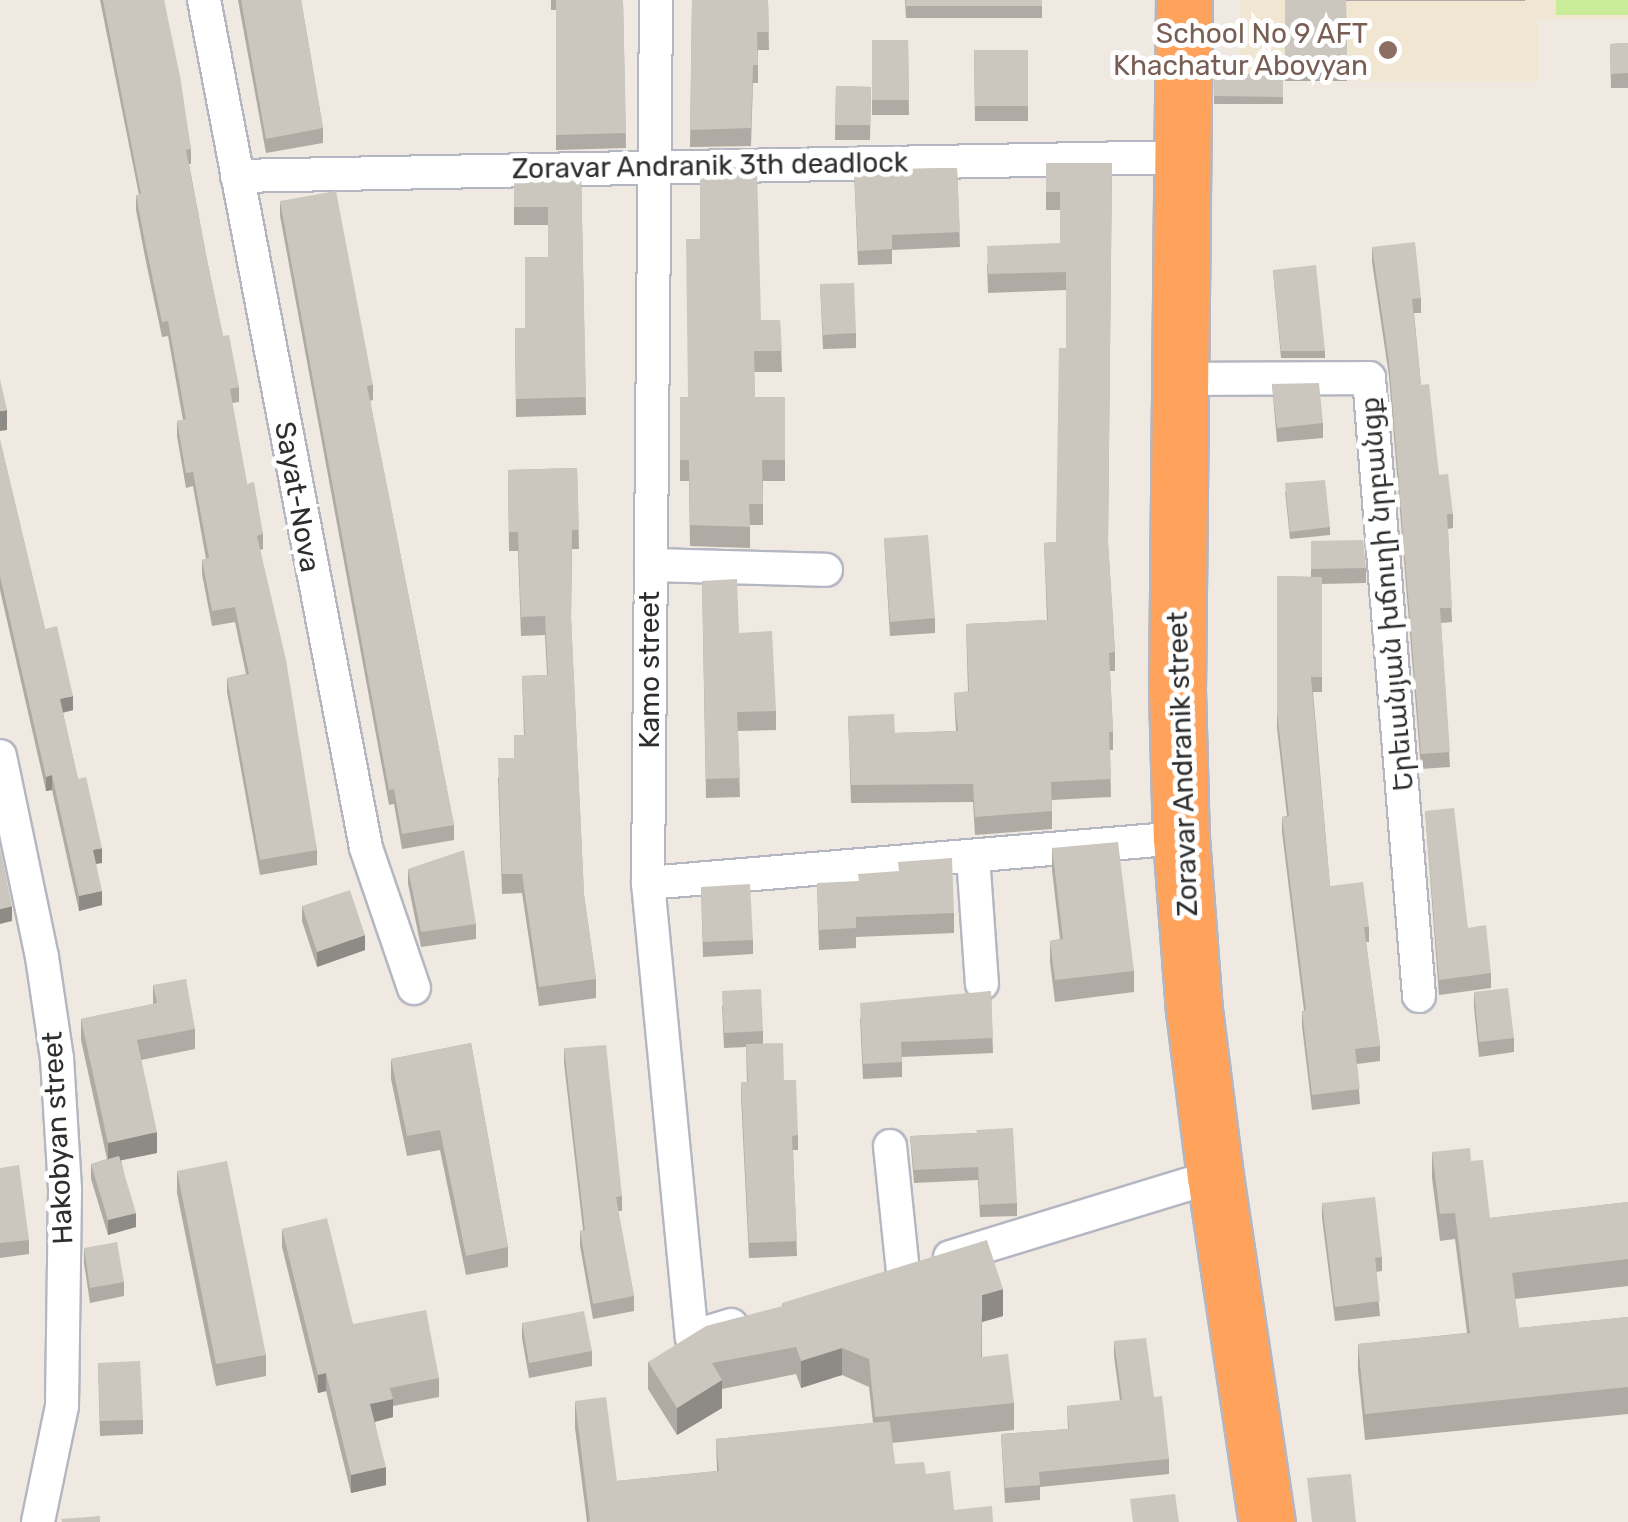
<!DOCTYPE html>
<meta charset="utf-8">
<style>
body{margin:0}
#map{position:relative;width:1628px;height:1522px;overflow:hidden;background:#efe9e1;font-family:Rubik,"Noto Sans Armenian",sans-serif}
div>[style]{position:absolute}
[style*='--x']{left:calc(var(--x)*1px);top:calc(var(--y)*1px);width:calc(var(--w)*1px);rotate:calc(var(--a)*1deg)}
.education>*{inset:0;background:#f0e6d1}
.pitch>*{inset:0;background:#c9ec9a}
.roads{filter:drop-shadow(2px 0 #b4b7c1) drop-shadow(-2px 0 #b4b7c1) drop-shadow(0 2px #b4b7c1) drop-shadow(0 -2px #b4b7c1)}
.street>*{height:32px;margin:-16px;padding:0 16px;transform-origin:16px;border-radius:16px;background:#fff}
.highway>*{height:55px;margin:-27.5px;padding:0 27.5px;transform-origin:27.5px;border-radius:27.5px;background:#ffa35c}
.wall>*{inset:0;background:#afaba4}
.shaded-wall>*{inset:0;background:#8e8b86}
.building>*{inset:0;background:#cbc7bf}
.dots>*{width:28px;height:28px;translate:-50% -50%;box-sizing:border-box;border:5px solid #fff;border-radius:50%}
span{translate:-50% -50%;white-space:nowrap;text-align:center;line-height:1.15;-webkit-text-stroke:10px #fff;paint-order:stroke}
.education-label{font-size:28px;color:#785e54}
.right{translate:-100% -50%;text-align:right}
.street-label{font-size:28px;color:#2e2e2e}
</style>
<div id="map">
<div class="education">
<i style="clip-path:polygon(1240px 0,1628px 0,1628px 19px,1537px 19px,1537px 81px,1240px 81px)"></i>
</div>
<div class="pitch">
<i style="clip-path:polygon(1556px 0,1628px 0,1628px 15px,1556px 15px)"></i>
</div>
<div class="roads">
<div class="street">
<i style="--x:204;--y:0;--w:863;--a:79.18"></i>
<i style="--x:366;--y:848;--w:148;--a:71.1"></i>
<i style="--x:656;--y:0;--w:883;--a:90.52"></i>
<i style="--x:648;--y:883;--w:456;--a:84.5"></i>
<i style="--x:692;--y:1337;--w:41;--a:-17.1"></i>
<i style="--x:237;--y:176;--w:946;--a:-1.15"></i>
<i style="--x:1182;--y:379;--w:187;--a:-0.3"></i>
<i style="--x:1369;--y:378;--w:620;--a:85.37"></i>
<i style="--x:651;--y:565;--w:175;--a:1.6"></i>
<i style="--x:0;--y:756;--w:205;--a:78.2"></i>
<i style="--x:42;--y:957;--w:102;--a:81.6"></i>
<i style="--x:57;--y:1058;--w:132;--a:86.5"></i>
<i style="--x:65;--y:1190;--w:216;--a:90.8"></i>
<i style="--x:62;--y:1406;--w:118;--a:101.7"></i>
<i style="--x:973;--y:856;--w:128;--a:86"></i>
<i style="--x:648;--y:883;--w:535;--a:-4.83"></i>
<i style="--x:890;--y:1146;--w:127;--a:84.1"></i>
<i style="--x:950;--y:1257;--w:277;--a:-17"></i>
</div>
<div class="highway">
<i style="--x:1184;--y:0;--w:690;--a:90.58"></i>
<i style="--x:1177;--y:690;--w:148;--a:88.5"></i>
<i style="--x:1181;--y:838;--w:172;--a:85.7"></i>
<i style="--x:1194;--y:1010;--w:167;--a:82.8"></i>
<i style="--x:1215;--y:1176;--w:350;--a:81.5"></i>
</div>
</div>
<div class="wall">
<i style="clip-path:polygon(100px 0,164px 0,191px 149px,191px 164px,189px 164px,207px 260px,223px 336px,239px 387px,239px 402px,232px 403px,247px 484px,263px 534px,263px 549px,260px 550px,317px 850px,317px 865px,260px 875px,227px 692px,227px 678px,246px 674px,235px 622px,212px 626px,202px 574px,202px 560px,206px 559px,193px 486px,186px 488px,177px 436px,177px 421px,183px 420px,168px 336px,162px 337px,146px 262px,136px 210px,136px 195px,139px 195px)"></i>
<i style="clip-path:polygon(238px 0,301px 0,323px 128px,323px 143px,266px 153px)"></i>
<i style="clip-path:polygon(551px 0,623px 0,626px 148px,556px 150px,556px 10px,551px 10px)"></i>
<i style="clip-path:polygon(692px 0,768px 0,769px 50px,758px 50px,758px 83px,753px 83px,751px 146px,690px 147px)"></i>
<i style="clip-path:polygon(905px 0,1042px 0,1042px 18px,906px 18px)"></i>
<i style="clip-path:polygon(1285px 0,1525px 0,1525px 1px,1346px 1px,1347px 81px,1285px 81px)"></i>
<i style="clip-path:polygon(872px 40px,908px 40px,909px 115px,872px 115px)"></i>
<i style="clip-path:polygon(1628px 43px,1628px 88px,1611px 88px,1610px 44px)"></i>
<i style="clip-path:polygon(974px 50px,1028px 50px,1028px 121px,975px 121px)"></i>
<i style="clip-path:polygon(1214px 74px,1283px 74px,1283px 104px,1214px 104px)"></i>
<i style="clip-path:polygon(836px 86px,871px 87px,870px 140px,835px 140px)"></i>
<i style="clip-path:polygon(1046px 163px,1112px 163px,1108px 543px,1115px 652px,1115px 671px,1110px 671px,1113px 732px,1113px 750px,1110px 750px,1111px 797px,1052px 800px,1052px 829px,975px 835px,973px 802px,851px 803px,848px 716px,895px 733px,956px 731px,954px 693px,968px 692px,966px 624px,1047px 620px,1044px 543px,1056px 542px,1066px 348px,1066px 290px,988px 293px,987px 264px,1060px 243px,1060px 210px,1046px 210px)"></i>
<i style="clip-path:polygon(957px 168px,960px 247px,892px 250px,892px 264px,858px 265px,854px 170px)"></i>
<i style="clip-path:polygon(581px 171px,586px 415px,516px 417px,515px 328px,525px 328px,548px 257px,548px 225px,514px 225px,514px 176px)"></i>
<i style="clip-path:polygon(280px 201px,373px 385px,373px 400px,370px 401px,454px 825px,454px 840px,402px 849px,394px 804px,389px 805px,280px 216px)"></i>
<i style="clip-path:polygon(1372px 247px,1421px 298px,1421px 313px,1414px 313px,1421px 385px,1439px 475px,1453px 514px,1453px 528px,1448px 529px,1452px 622px,1441px 623px,1450px 767px,1421px 769px,1389px 376px,1372px 262px)"></i>
<i style="clip-path:polygon(1273px 270px,1325px 351px,1325px 358px,1281px 358px)"></i>
<i style="clip-path:polygon(820px 284px,856px 333px,856px 348px,823px 349px)"></i>
<i style="clip-path:polygon(761px 320px,780px 320px,782px 372px,754px 372px,755px 397px,785px 397px,785px 481px,763px 481px,763px 525px,750px 525px,750px 548px,690px 546px,689px 481px,680px 481px,680px 397px,688px 397px)"></i>
<i style="clip-path:polygon(1272px 384px,1323px 423px,1323px 438px,1277px 442px)"></i>
<i style="clip-path:polygon(0 440px,45px 629px,73px 710px,63px 713px,78px 779px,102px 863px,96px 864px,102px 905px,79px 911px,52px 790px,46px 791px,0 590px)"></i>
<i style="clip-path:polygon(577px 468px,579px 549px,572px 549px,571px 620px,584px 895px,596px 979px,596px 998px,539px 1006px,522px 893px,502px 894px,498px 778px,514px 758px,524px 735px,522px 676px,547px 675px,545px 635px,521px 636px,518px 551px,509px 551px,508px 470px)"></i>
<i style="clip-path:polygon(1285px 491px,1330px 527px,1330px 535px,1290px 539px)"></i>
<i style="clip-path:polygon(884px 538px,935px 618px,935px 633px,890px 636px)"></i>
<i style="clip-path:polygon(1311px 541px,1366px 568px,1366px 583px,1322px 584px,1322px 692px,1313px 692px,1330px 886px,1369px 927px,1369px 942px,1366px 942px,1380px 1046px,1380px 1061px,1357px 1064px,1360px 1104px,1312px 1110px,1302px 1026px,1302px 1011px,1304px 1011px,1282px 832px,1282px 817px,1287px 816px,1277px 728px,1277px 576px,1311px 577px)"></i>
<i style="clip-path:polygon(702px 581px,739px 633px,776px 711px,776px 730px,738px 731px,740px 797px,706px 798px)"></i>
<i style="clip-path:polygon(1425px 811px,1468px 928px,1491px 973px,1491px 988px,1439px 995px)"></i>
<i style="clip-path:polygon(1052px 848px,1134px 971px,1134px 992px,1055px 1002px,1050px 962px,1050px 941px,1060px 939px,1052px 870px)"></i>
<i style="clip-path:polygon(408px 869px,476px 924px,476px 939px,421px 947px,408px 884px)"></i>
<i style="clip-path:polygon(817px 883px,954px 913px,954px 933px,856px 937px,856px 948px,819px 950px)"></i>
<i style="clip-path:polygon(701px 887px,753px 940px,753px 954px,703px 957px)"></i>
<i style="clip-path:polygon(302px 906px,365px 950px,317px 967px,302px 921px)"></i>
<i style="clip-path:polygon(153px 985px,195px 1029px,195px 1049px,141px 1060px,157px 1153px,121px 1160px,136px 1227px,108px 1235px,91px 1179px,91px 1164px,107px 1159px,81px 1040px,81px 1019px,153px 1004px)"></i>
<i style="clip-path:polygon(991px 991px,993px 1053px,902px 1057px,902px 1077px,863px 1079px,860px 1018px)"></i>
<i style="clip-path:polygon(1474px 992px,1514px 1038px,1514px 1052px,1479px 1057px,1474px 1007px)"></i>
<i style="clip-path:polygon(722px 1005px,763px 1031px,763px 1044px,784px 1080px,798px 1135px,798px 1150px,793px 1150px,797px 1256px,749px 1258px,741px 1097px,741px 1082px,747px 1082px,746px 1047px,724px 1048px)"></i>
<i style="clip-path:polygon(471px 1043px,508px 1247px,508px 1267px,466px 1275px,440px 1150px,407px 1156px,391px 1079px,391px 1059px)"></i>
<i style="clip-path:polygon(564px 1048px,622px 1196px,622px 1211px,618px 1211px,634px 1296px,634px 1311px,593px 1319px,580px 1246px,580px 1231px,583px 1230px,564px 1063px)"></i>
<i style="clip-path:polygon(977px 1133px,1017px 1203px,1017px 1216px,980px 1217px,978px 1180px,914px 1183px,910px 1136px)"></i>
<i style="clip-path:polygon(1432px 1152px,1471px 1161px,1490px 1218px,1628px 1202px,1628px 1286px,1515px 1299px,1519px 1328px,1628px 1317px,1628px 1414px,1365px 1440px,1358px 1370px,1358px 1344px,1467px 1333px,1455px 1239px,1440px 1241px,1432px 1178px)"></i>
<i style="clip-path:polygon(0 1168px,29px 1240px,29px 1254px,0 1258px)"></i>
<i style="clip-path:polygon(177px 1171px,266px 1355px,266px 1376px,216px 1386px,177px 1193px)"></i>
<i style="clip-path:polygon(1322px 1203px,1382px 1257px,1382px 1271px,1376px 1272px,1380px 1316px,1335px 1321px,1322px 1218px)"></i>
<i style="clip-path:polygon(282px 1229px,353px 1324px,439px 1378px,439px 1397px,393px 1406px,393px 1417px,375px 1422px,386px 1485px,351px 1493px,326px 1391px,318px 1393px,282px 1247px)"></i>
<i style="clip-path:polygon(84px 1248px,124px 1282px,124px 1296px,90px 1303px,84px 1263px)"></i>
<i style="clip-path:polygon(782px 1303px,1003px 1316px,982px 1322px,982px 1357px,1014px 1403px,1014px 1430px,892px 1443px,895px 1464px,926px 1474px,954px 1510px,587px 1522px,575px 1428px,575px 1401px,617px 1481px,717px 1471px,716px 1439px,873px 1423px,869px 1387px,842px 1375px,801px 1388px,796px 1374px,722px 1389px,722px 1408px,677px 1435px,648px 1389px,648px 1362px,782px 1307px)"></i>
<i style="clip-path:polygon(522px 1323px,592px 1351px,592px 1366px,529px 1378px,522px 1338px)"></i>
<i style="clip-path:polygon(1114px 1341px,1154px 1397px,1169px 1459px,1169px 1474px,1040px 1487px,1040px 1500px,1005px 1503px,1001px 1434px,1068px 1429px,1067px 1406px,1120px 1401px,1114px 1356px)"></i>
<i style="clip-path:polygon(98px 1363px,143px 1420px,143px 1434px,100px 1436px)"></i>
</div>
<div class="shaded-wall">
<i style="clip-path:polygon(7px 410px,7px 430px,0 431px,0 411px)"></i>
<i style="clip-path:polygon(73px 696px,73px 710px,60px 713px,60px 699px)"></i>
<i style="clip-path:polygon(52px 775px,52px 790px,46px 791px,46px 777px)"></i>
<i style="clip-path:polygon(102px 848px,102px 863px,93px 864px,93px 850px)"></i>
<i style="clip-path:polygon(102px 891px,102px 905px,79px 911px,79px 896px)"></i>
<i style="clip-path:polygon(12px 906px,12px 921px,0 924px,0 909px)"></i>
<i style="clip-path:polygon(365px 935px,365px 950px,317px 967px,317px 952px)"></i>
<i style="clip-path:polygon(157px 1132px,157px 1153px,108px 1163px,108px 1143px)"></i>
<i style="clip-path:polygon(136px 1213px,136px 1227px,108px 1235px,108px 1220px)"></i>
<i style="clip-path:polygon(1003px 1289px,1003px 1316px,982px 1322px,982px 1295px)"></i>
<i style="clip-path:polygon(842px 1348px,842px 1375px,801px 1388px,801px 1361px)"></i>
<i style="clip-path:polygon(326px 1373px,326px 1391px,318px 1393px,318px 1375px)"></i>
<i style="clip-path:polygon(722px 1380px,722px 1408px,677px 1435px,677px 1408px)"></i>
<i style="clip-path:polygon(393px 1399px,393px 1417px,370px 1423px,370px 1404px)"></i>
<i style="clip-path:polygon(386px 1467px,386px 1485px,351px 1493px,351px 1475px)"></i>
</div>
<div class="building">
<i style="clip-path:polygon(103px 0,164px 0,180px 76px,191px 149px,186px 150px,207px 260px,223px 336px,229px 335px,239px 387px,230px 389px,247px 484px,254px 482px,263px 534px,257px 536px,286px 660px,317px 850px,260px 860px,227px 678px,249px 674px,235px 607px,212px 611px,202px 560px,209px 558px,193px 472px,186px 473px,177px 421px,186px 419px,168px 321px,162px 322px,146px 247px,136px 195px,141px 194px)"></i>
<i style="clip-path:polygon(241px 0,301px 0,323px 128px,266px 139px)"></i>
<i style="clip-path:polygon(556px 0,623px 0,626px 133px,556px 135px)"></i>
<i style="clip-path:polygon(692px 0,768px 0,769px 32px,757px 32px,758px 65px,753px 65px,751px 128px,690px 130px)"></i>
<i style="clip-path:polygon(906px 0,1042px 0,1042px 6px,906px 6px)"></i>
<i style="clip-path:polygon(1285px 0,1346px 0,1347px 69px,1285px 70px)"></i>
<i style="clip-path:polygon(872px 40px,908px 40px,909px 100px,872px 100px)"></i>
<i style="clip-path:polygon(1628px 43px,1628px 73px,1611px 74px,1610px 44px)"></i>
<i style="clip-path:polygon(974px 50px,1028px 50px,1028px 106px,975px 106px)"></i>
<i style="clip-path:polygon(1214px 74px,1283px 74px,1283px 97px,1214px 96px)"></i>
<i style="clip-path:polygon(836px 86px,871px 87px,870px 125px,835px 125px)"></i>
<i style="clip-path:polygon(1046px 163px,1112px 163px,1108px 540px,1115px 652px,1109px 653px,1113px 732px,1109px 732px,1111px 779px,1051px 782px,1052px 811px,975px 817px,973px 784px,851px 785px,848px 716px,894px 714px,895px 733px,958px 731px,954px 693px,969px 691px,966px 624px,1048px 620px,1044px 543px,1056px 542px,1059px 348px,1066px 348px,1066px 272px,988px 274px,987px 246px,1060px 243px,1060px 192px,1046px 192px)"></i>
<i style="clip-path:polygon(700px 166px,757px 168px,761px 320px,780px 320px,782px 351px,754px 351px,755px 397px,785px 397px,785px 460px,762px 460px,763px 504px,749px 504px,750px 527px,690px 525px,689px 460px,680px 460px,680px 397px,688px 397px,686px 239px,700px 239px)"></i>
<i style="clip-path:polygon(957px 168px,960px 232px,892px 235px,892px 249px,858px 251px,854px 170px)"></i>
<i style="clip-path:polygon(581px 171px,586px 397px,516px 399px,515px 328px,525px 328px,525px 257px,548px 257px,548px 207px,514px 207px,514px 176px)"></i>
<i style="clip-path:polygon(336px 191px,373px 385px,367px 386px,454px 825px,402px 834px,394px 789px,389px 790px,280px 201px)"></i>
<i style="clip-path:polygon(1415px 242px,1421px 298px,1412px 299px,1421px 385px,1429px 384px,1439px 475px,1448px 474px,1453px 514px,1447px 514px,1452px 608px,1440px 608px,1450px 752px,1421px 754px,1389px 362px,1372px 247px)"></i>
<i style="clip-path:polygon(1316px 265px,1325px 351px,1281px 351px,1273px 270px)"></i>
<i style="clip-path:polygon(854px 283px,856px 333px,823px 335px,820px 284px)"></i>
<i style="clip-path:polygon(0 379px,7px 410px,0 411px)"></i>
<i style="clip-path:polygon(1319px 383px,1323px 423px,1277px 428px,1272px 384px)"></i>
<i style="clip-path:polygon(0 440px,45px 629px,57px 626px,73px 696px,60px 699px,78px 779px,86px 777px,102px 848px,93px 850px,102px 891px,79px 896px,52px 775px,46px 777px,0 576px)"></i>
<i style="clip-path:polygon(577px 468px,579px 530px,572px 530px,571px 615px,584px 895px,596px 979px,539px 987px,522px 874px,502px 874px,498px 758px,514px 758px,514px 735px,525px 735px,522px 676px,548px 675px,545px 616px,521px 617px,518px 532px,509px 532px,508px 470px)"></i>
<i style="clip-path:polygon(1325px 480px,1330px 527px,1290px 532px,1285px 483px)"></i>
<i style="clip-path:polygon(928px 535px,935px 618px,890px 622px,884px 538px)"></i>
<i style="clip-path:polygon(1363px 540px,1366px 568px,1311px 569px,1311px 541px)"></i>
<i style="clip-path:polygon(1277px 576px,1322px 577px,1322px 677px,1311px 677px,1330px 886px,1363px 882px,1369px 927px,1364px 927px,1380px 1046px,1355px 1049px,1360px 1089px,1312px 1095px,1302px 1011px,1306px 1010px,1282px 817px,1289px 816px,1277px 713px)"></i>
<i style="clip-path:polygon(737px 579px,739px 633px,772px 631px,776px 711px,737px 712px,740px 778px,706px 779px,702px 581px)"></i>
<i style="clip-path:polygon(1454px 808px,1468px 928px,1486px 925px,1491px 973px,1439px 980px,1425px 811px)"></i>
<i style="clip-path:polygon(1118px 842px,1134px 971px,1055px 980px,1050px 941px,1063px 939px,1052px 848px)"></i>
<i style="clip-path:polygon(0 847px,12px 906px,0 909px)"></i>
<i style="clip-path:polygon(464px 850px,476px 924px,421px 932px,408px 869px)"></i>
<i style="clip-path:polygon(952px 858px,954px 913px,856px 917px,856px 928px,819px 930px,817px 883px,859px 881px,858px 874px,899px 871px,898px 862px)"></i>
<i style="clip-path:polygon(750px 884px,753px 940px,703px 942px,701px 887px)"></i>
<i style="clip-path:polygon(350px 890px,365px 935px,317px 952px,302px 906px)"></i>
<i style="clip-path:polygon(186px 979px,195px 1029px,137px 1040px,157px 1132px,108px 1143px,81px 1019px,157px 1003px,153px 985px)"></i>
<i style="clip-path:polygon(1508px 988px,1514px 1038px,1479px 1042px,1474px 992px)"></i>
<i style="clip-path:polygon(761px 989px,763px 1031px,724px 1033px,722px 991px)"></i>
<i style="clip-path:polygon(991px 991px,993px 1038px,901px 1042px,902px 1062px,863px 1064px,860px 1003px)"></i>
<i style="clip-path:polygon(471px 1043px,508px 1247px,466px 1256px,440px 1130px,407px 1136px,391px 1059px)"></i>
<i style="clip-path:polygon(783px 1043px,784px 1080px,796px 1080px,798px 1135px,792px 1136px,797px 1241px,749px 1243px,741px 1082px,748px 1082px,746px 1044px)"></i>
<i style="clip-path:polygon(606px 1045px,622px 1196px,616px 1197px,634px 1296px,593px 1304px,580px 1231px,585px 1230px,564px 1048px)"></i>
<i style="clip-path:polygon(1013px 1128px,1017px 1203px,980px 1205px,978px 1167px,914px 1170px,910px 1136px,977px 1133px,976px 1130px)"></i>
<i style="clip-path:polygon(1470px 1148px,1471px 1161px,1483px 1160px,1490px 1218px,1628px 1202px,1628px 1259px,1512px 1273px,1519px 1328px,1628px 1317px,1628px 1387px,1365px 1414px,1358px 1344px,1470px 1333px,1455px 1213px,1440px 1214px,1432px 1152px)"></i>
<i style="clip-path:polygon(119px 1156px,136px 1213px,108px 1220px,91px 1164px)"></i>
<i style="clip-path:polygon(227px 1161px,266px 1355px,216px 1364px,177px 1171px)"></i>
<i style="clip-path:polygon(19px 1165px,29px 1240px,0 1243px,0 1168px)"></i>
<i style="clip-path:polygon(1375px 1197px,1382px 1257px,1375px 1258px,1380px 1301px,1335px 1307px,1322px 1203px)"></i>
<i style="clip-path:polygon(327px 1218px,353px 1324px,426px 1310px,439px 1378px,390px 1388px,393px 1399px,370px 1404px,386px 1467px,351px 1475px,326px 1373px,318px 1375px,282px 1229px)"></i>
<i style="clip-path:polygon(987px 1240px,1003px 1289px,982px 1295px,981px 1357px,1008px 1354px,1014px 1403px,875px 1417px,869px 1359px,842px 1348px,801px 1361px,796px 1347px,712px 1363px,722px 1380px,677px 1408px,648px 1362px,706px 1326px,783px 1306px,782px 1303px)"></i>
<i style="clip-path:polygon(117px 1242px,124px 1282px,90px 1288px,84px 1248px)"></i>
<i style="clip-path:polygon(584px 1311px,592px 1351px,529px 1363px,522px 1323px)"></i>
<i style="clip-path:polygon(1146px 1338px,1154px 1397px,1162px 1396px,1169px 1459px,1039px 1472px,1040px 1485px,1005px 1488px,1001px 1434px,1069px 1429px,1067px 1406px,1122px 1400px,1114px 1341px)"></i>
<i style="clip-path:polygon(140px 1361px,143px 1420px,100px 1421px,98px 1363px)"></i>
<i style="clip-path:polygon(606px 1397px,617px 1481px,719px 1471px,716px 1439px,890px 1421px,895px 1464px,924px 1462px,926px 1474px,950px 1471px,954px 1510px,992px 1506px,993px 1522px,587px 1522px,590px 1521px,575px 1401px)"></i>
<i style="clip-path:polygon(1351px 1474px,1356px 1522px,1312px 1522px,1307px 1478px)"></i>
<i style="clip-path:polygon(1175px 1494px,1179px 1522px,1133px 1522px,1130px 1499px)"></i>
<i style="clip-path:polygon(100px 1516px,100px 1522px,62px 1522px,61px 1519px)"></i>
</div>
<div class="dots">
<i style="left:1388px;top:50px;background:#8d6e63"></i>
</div>
<div class="education-label">
<span class="right" style="left:1368px;top:50px">School No 9 AFT<br>Khachatur Abovyan</span>
</div>
<div class="street-label">
<span style="left:710px;top:166px;rotate:-1deg">Zoravar Andranik 3th deadlock</span>
<span style="left:297px;top:497px;rotate:80deg">Sayat-Nova</span>
<span style="left:1387px;top:594px;rotate:-95deg">Երեւանյան խճուղի նրբանցք</span>
<span style="left:650px;top:670px;rotate:-90deg">Kamo street</span>
<span style="left:1183px;top:764px;rotate:-92deg">Zoravar Andranik street</span>
<span style="left:58px;top:1138px;rotate:-93deg">Hakobyan street</span>
</div>
</div>
